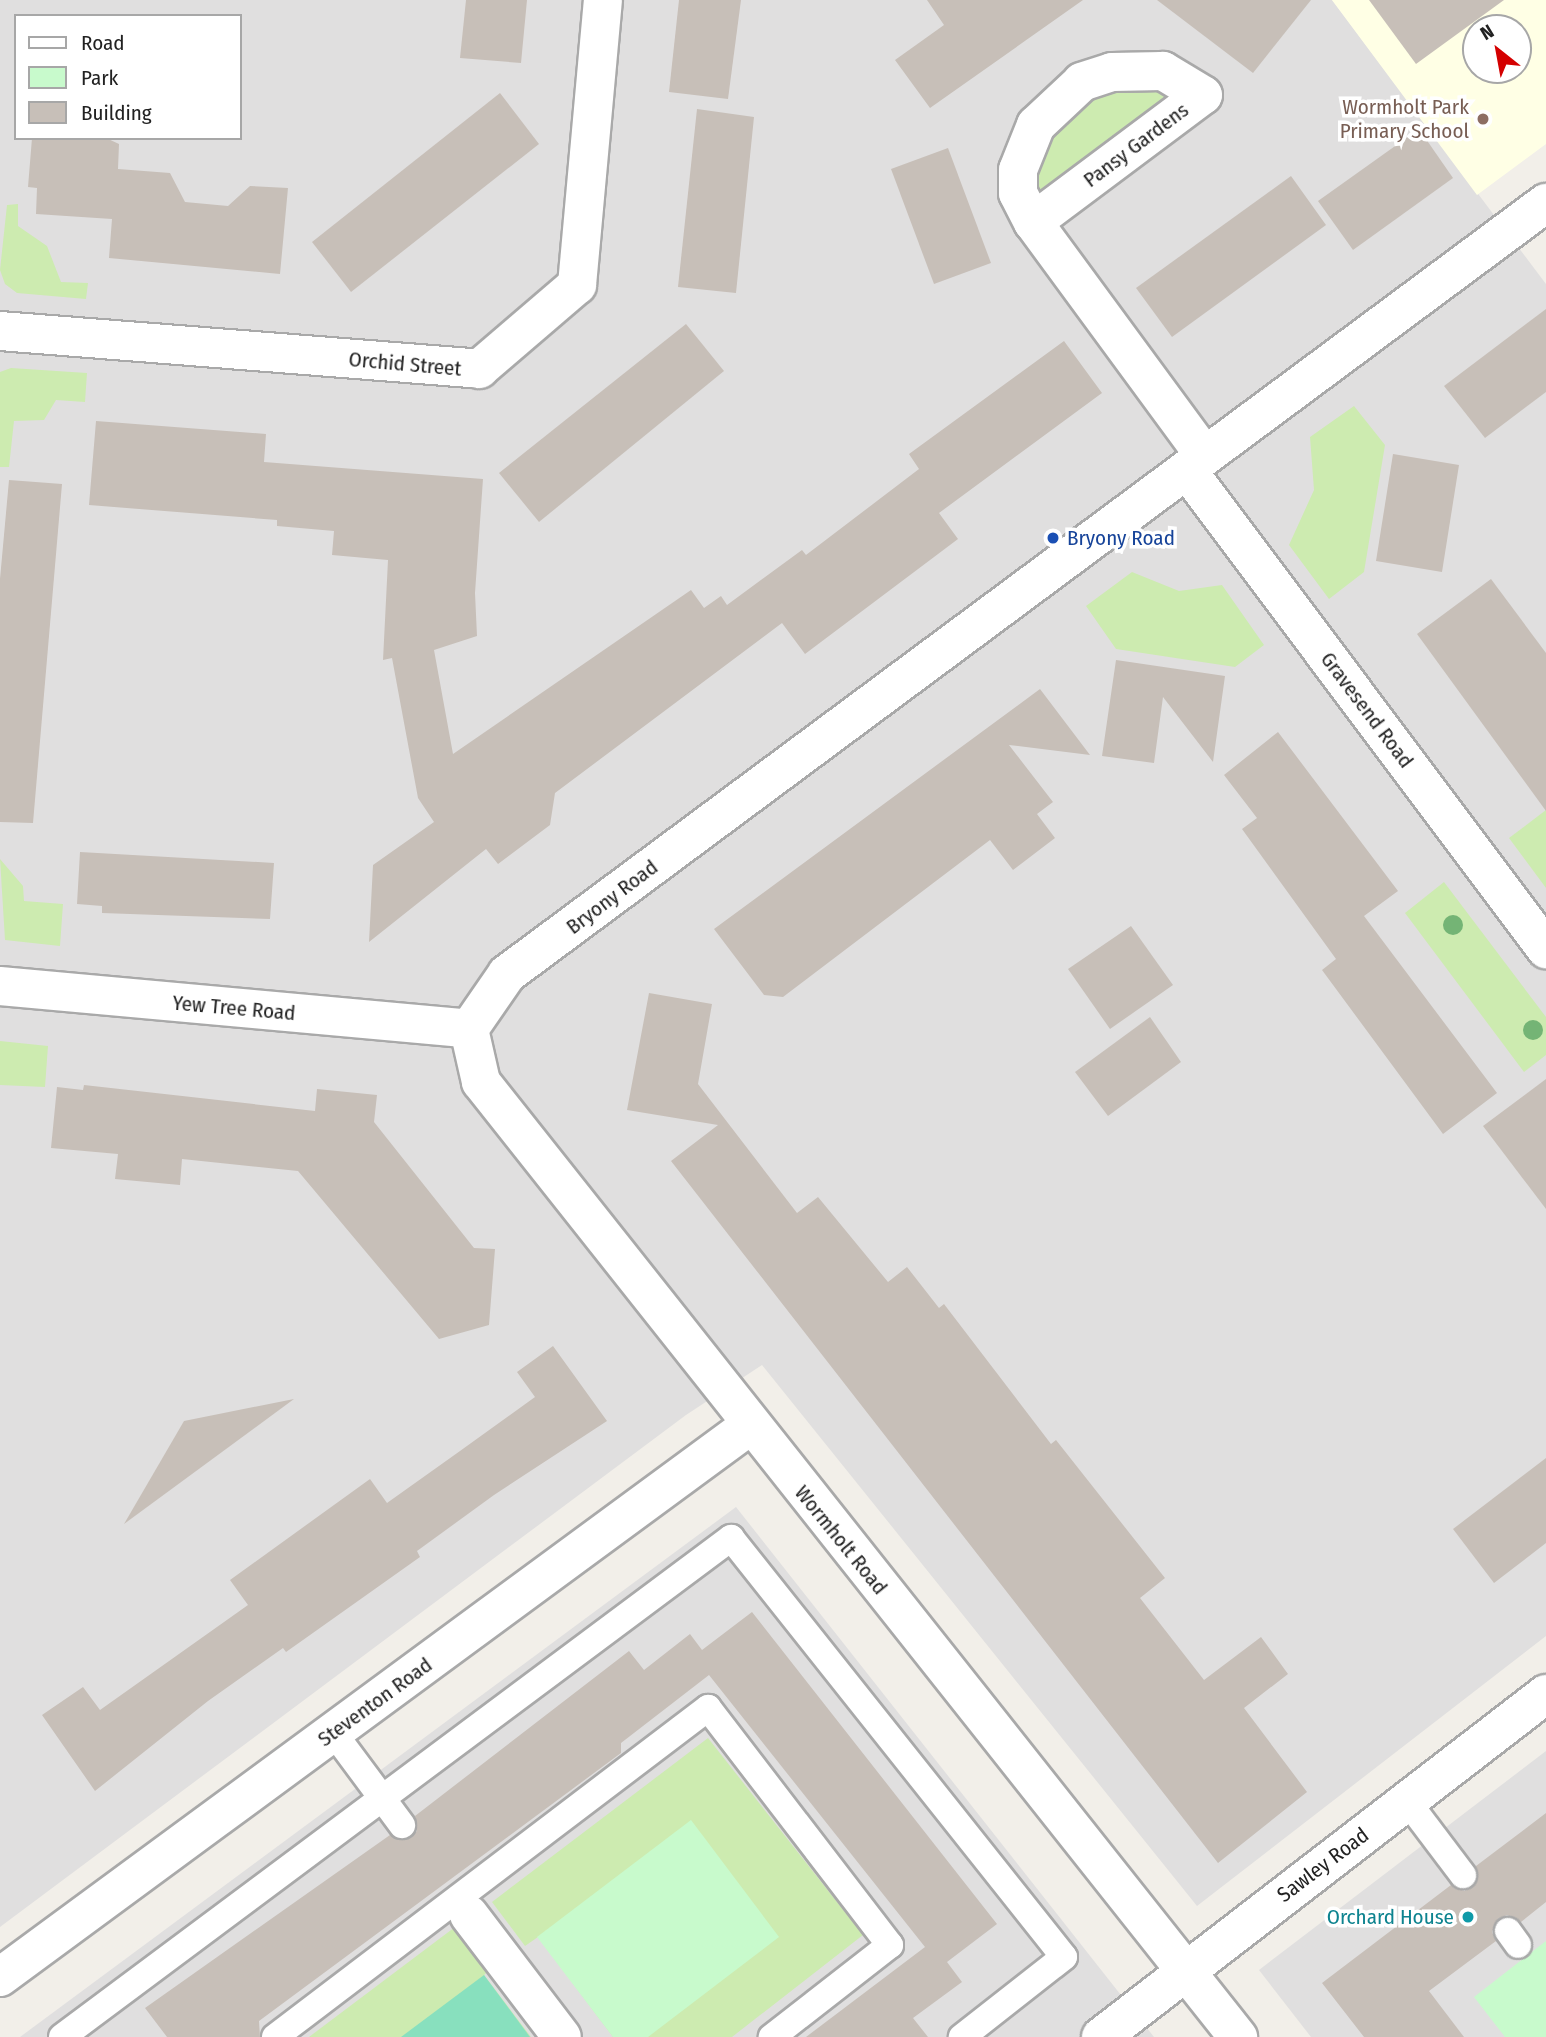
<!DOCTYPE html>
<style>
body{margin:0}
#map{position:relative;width:1546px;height:2037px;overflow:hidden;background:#f2efe9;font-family:"Fira Sans Condensed",sans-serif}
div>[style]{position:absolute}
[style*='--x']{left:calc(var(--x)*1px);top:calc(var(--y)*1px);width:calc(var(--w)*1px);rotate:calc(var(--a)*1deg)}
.residential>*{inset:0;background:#e0dfdf}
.education>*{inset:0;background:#ffffe5}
.grass>*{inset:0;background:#cdebb0}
.park>*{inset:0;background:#c8facc}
.pitch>*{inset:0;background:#88e0be}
.building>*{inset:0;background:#c7bfb8}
.roads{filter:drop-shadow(2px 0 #a9a9a9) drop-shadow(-2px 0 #a9a9a9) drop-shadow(0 2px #a9a9a9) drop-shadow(0 -2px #a9a9a9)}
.lane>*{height:26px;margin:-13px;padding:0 13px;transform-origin:13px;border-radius:13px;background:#fff}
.street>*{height:38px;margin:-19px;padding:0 19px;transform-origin:19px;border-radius:19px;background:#fff}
.trees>*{width:20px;height:20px;margin:-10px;border-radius:50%;background:#74b475}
.dots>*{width:19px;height:19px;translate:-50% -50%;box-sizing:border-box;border:4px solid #fff;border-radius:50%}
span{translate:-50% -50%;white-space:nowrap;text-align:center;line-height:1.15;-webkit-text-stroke:7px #fff;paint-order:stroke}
.education-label{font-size:21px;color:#785e54}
.right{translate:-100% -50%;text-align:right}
.street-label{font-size:21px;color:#222}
.transit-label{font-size:21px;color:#164399}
.left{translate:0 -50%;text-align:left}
.culture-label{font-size:21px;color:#0d838f}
.legend{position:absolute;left:14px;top:14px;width:228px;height:126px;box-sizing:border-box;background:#fff;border:2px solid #a7a7a7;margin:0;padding:9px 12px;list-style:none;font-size:21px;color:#222}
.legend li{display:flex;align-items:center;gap:14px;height:35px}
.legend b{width:35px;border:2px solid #a7a7a7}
.north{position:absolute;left:1462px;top:14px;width:70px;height:70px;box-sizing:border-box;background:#fff;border:2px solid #a7a7a7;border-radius:50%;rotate:329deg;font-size:19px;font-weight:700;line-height:28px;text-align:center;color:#222}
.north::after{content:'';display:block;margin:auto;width:24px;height:32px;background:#d40000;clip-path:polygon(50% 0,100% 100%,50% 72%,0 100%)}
</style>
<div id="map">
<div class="residential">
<i style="clip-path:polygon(evenodd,0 0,1332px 0,1546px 284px,1546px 1636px,1197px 1906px,762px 1365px,686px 1415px,0 1927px,0 0,16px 16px,240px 16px,240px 138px,16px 138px,16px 16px)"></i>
<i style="clip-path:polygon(736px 1507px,1154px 2037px,20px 2037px)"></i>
<i style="clip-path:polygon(1546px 1751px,1546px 2037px,1311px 2037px,1259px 1970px)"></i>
</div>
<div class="education">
<i style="clip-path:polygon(evenodd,1332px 0,1546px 0,1546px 144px,1477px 195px,1332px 0,1476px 28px,1518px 28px,1518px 70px,1476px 70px,1476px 28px)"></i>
</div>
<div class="grass">
<i style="clip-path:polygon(1157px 86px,1171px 98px,1043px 193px,1036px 191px,1038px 144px,1085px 94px)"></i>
<i style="clip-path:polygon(18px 204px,18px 226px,47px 246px,61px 282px,88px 283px,86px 299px,17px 293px,5px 284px,0 270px,7px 205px)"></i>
<i style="clip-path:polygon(11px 368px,87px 373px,85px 402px,56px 400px,44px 420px,14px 421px,9px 467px,0 467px,0 372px)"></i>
<i style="clip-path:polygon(1354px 406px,1385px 445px,1364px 572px,1329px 599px,1289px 545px,1314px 490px,1310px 437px)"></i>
<i style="clip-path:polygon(1132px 572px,1179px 591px,1222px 585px,1264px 645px,1235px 667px,1116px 649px,1086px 606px)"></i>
<i style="clip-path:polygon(1546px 810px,1546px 888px,1509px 838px)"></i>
<i style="clip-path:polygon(0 859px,23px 886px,24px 901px,63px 904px,60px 946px,5px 940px)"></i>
<i style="clip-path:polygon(1444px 882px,1546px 1017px,1546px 1055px,1524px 1072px,1405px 913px)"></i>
<i style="clip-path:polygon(0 1041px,48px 1046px,45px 1087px,0 1085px)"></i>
<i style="clip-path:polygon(708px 1738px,863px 1935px,732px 2037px,613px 2037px,538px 1937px,525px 1946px,492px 1902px)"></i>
<i style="clip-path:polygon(459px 1924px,492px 1968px,484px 1975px,531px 2037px,309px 2037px)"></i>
</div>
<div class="park">
<i style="clip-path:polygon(691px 1820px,779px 1937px,648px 2037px,613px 2037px,537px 1937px)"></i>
<i style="clip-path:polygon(1546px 1941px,1546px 2037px,1505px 2037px,1474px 1997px)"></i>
</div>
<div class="pitch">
<i style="clip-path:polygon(484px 1975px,530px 2037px,401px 2037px)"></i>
</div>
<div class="building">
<i style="clip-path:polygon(466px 0,527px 0,521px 63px,460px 58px)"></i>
<i style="clip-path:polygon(679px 0,741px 0,728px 99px,669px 92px)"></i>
<i style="clip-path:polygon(927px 0,1083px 0,930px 108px,895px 60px,944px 25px)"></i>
<i style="clip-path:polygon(1157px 0,1311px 0,1253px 73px)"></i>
<i style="clip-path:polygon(1369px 0,1504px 0,1416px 64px)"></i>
<i style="clip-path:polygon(500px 93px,539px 144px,351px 292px,312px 242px)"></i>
<i style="clip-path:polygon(697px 109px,754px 117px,736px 293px,678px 287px)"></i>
<i style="clip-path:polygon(1419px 129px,1453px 178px,1353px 250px,1318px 201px)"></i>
<i style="clip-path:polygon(32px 138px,106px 138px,119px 144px,118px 169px,170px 173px,185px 202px,228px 206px,250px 186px,288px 188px,280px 274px,109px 258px,112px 219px,36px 214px,37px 188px,28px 187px)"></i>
<i style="clip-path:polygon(948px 148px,991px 263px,934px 284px,891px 169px)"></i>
<i style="clip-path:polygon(1291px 176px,1326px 225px,1172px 337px,1136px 288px)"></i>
<i style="clip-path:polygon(1546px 309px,1546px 392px,1485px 438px,1444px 386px)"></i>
<i style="clip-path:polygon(686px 324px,724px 371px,539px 522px,499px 473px)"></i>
<i style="clip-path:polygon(1064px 341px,1102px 393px,939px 513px,958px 539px,805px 654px,782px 623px,555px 793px,550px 825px,498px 864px,486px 849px,369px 942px,373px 865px,434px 822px,418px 798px,392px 658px,383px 660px,388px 560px,332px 555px,334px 531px,277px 526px,277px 520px,89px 505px,96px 421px,266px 434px,264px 462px,483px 479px,475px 593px,477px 636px,434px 650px,453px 754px,691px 590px,704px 608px,721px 596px,727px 605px,802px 550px,806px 555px,919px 469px,909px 454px)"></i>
<i style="clip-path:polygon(1393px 454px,1459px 465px,1442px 572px,1376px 561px)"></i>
<i style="clip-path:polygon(9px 480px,62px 484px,33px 823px,0 822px,0 579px)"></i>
<i style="clip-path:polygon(1491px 579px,1546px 653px,1546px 811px,1417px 634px)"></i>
<i style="clip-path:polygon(1116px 660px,1225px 676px,1213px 762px,1163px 697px,1154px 763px,1102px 756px)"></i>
<i style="clip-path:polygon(1040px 689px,1090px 755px,1009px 745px,1053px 802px,1037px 814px,1055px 838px,1013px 870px,990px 840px,783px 997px,764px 995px,714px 929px)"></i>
<i style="clip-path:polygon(1278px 732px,1398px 891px,1364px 916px,1497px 1093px,1443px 1134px,1322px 970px,1336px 959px,1242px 829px,1257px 818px,1224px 775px)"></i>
<i style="clip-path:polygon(80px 852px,274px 863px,270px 919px,102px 913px,102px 906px,77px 904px)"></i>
<i style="clip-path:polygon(1131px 926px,1173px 985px,1110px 1029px,1068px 969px)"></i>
<i style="clip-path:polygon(649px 993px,712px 1004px,698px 1084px,797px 1213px,818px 1197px,888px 1282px,907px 1267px,939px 1308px,944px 1304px,1051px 1444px,1056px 1440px,1165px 1578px,1140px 1598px,1204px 1680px,1261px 1637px,1288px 1674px,1244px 1708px,1307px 1792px,1218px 1863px,671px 1161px,718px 1125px,627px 1110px)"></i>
<i style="clip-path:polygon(1150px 1017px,1181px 1062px,1108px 1116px,1075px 1072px)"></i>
<i style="clip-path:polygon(1546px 1079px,1546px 1209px,1483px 1126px)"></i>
<i style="clip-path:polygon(84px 1085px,315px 1111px,317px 1089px,377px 1095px,374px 1122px,474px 1248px,495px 1249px,489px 1325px,439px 1339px,298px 1171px,182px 1159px,180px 1185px,115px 1179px,118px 1154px,51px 1148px,57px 1087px,83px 1090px)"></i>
<i style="clip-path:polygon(553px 1346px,607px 1421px,494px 1495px,417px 1551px,420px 1557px,303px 1640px,286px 1652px,283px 1648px,208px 1701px,95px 1791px,42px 1715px,83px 1687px,100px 1710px,248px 1605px,230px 1580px,370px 1479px,387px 1503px,460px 1451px,535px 1397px,517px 1372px)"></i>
<i style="clip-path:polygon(294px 1399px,124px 1524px,184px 1421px)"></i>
<i style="clip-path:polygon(1546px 1458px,1546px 1543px,1494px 1583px,1453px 1529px)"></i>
<i style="clip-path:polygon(752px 1612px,997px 1924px,947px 1962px,962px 1982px,913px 2018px,928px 2037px,806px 2037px,925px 1947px,709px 1675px,621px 1743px,621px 1753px,259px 2021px,260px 2037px,167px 2037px,145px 2008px,390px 1835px,411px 1838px,417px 1831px,415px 1816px,629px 1651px,644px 1670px,690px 1634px,702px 1650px)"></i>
<i style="clip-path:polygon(1546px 1813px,1546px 1902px,1521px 1922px,1507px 1915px,1498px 1919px,1492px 1932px,1496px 1941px,1429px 1991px,1464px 2037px,1364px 2037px,1322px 1983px,1451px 1885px,1464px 1891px,1473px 1887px,1476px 1866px)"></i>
</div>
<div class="roads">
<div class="lane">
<i style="--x:333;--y:1732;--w:116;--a:53.4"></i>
<i style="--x:1407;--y:1801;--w:93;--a:52.9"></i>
<i style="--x:1508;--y:1931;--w:17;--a:54"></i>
<i style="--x:62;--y:2037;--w:835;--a:-36.72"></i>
<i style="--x:731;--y:1538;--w:535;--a:51.52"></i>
<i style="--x:1064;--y:1957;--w:130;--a:141.9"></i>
<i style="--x:275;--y:2037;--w:544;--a:-37.23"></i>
<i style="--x:708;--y:1708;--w:299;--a:52.5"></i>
<i style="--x:890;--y:1945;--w:150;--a:142.1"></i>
</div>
<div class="street">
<i style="--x:1033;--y:222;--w:212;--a:-36.8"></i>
<i style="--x:1203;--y:95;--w:47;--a:-149"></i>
<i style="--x:1163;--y:71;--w:51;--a:178.9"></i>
<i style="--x:1112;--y:72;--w:32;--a:162"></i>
<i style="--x:1082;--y:82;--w:63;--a:136.9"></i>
<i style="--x:1036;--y:125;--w:48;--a:111.8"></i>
<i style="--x:1018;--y:170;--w:23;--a:90"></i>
<i style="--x:1018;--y:193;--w:33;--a:63"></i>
<i style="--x:1033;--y:222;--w:290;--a:53.7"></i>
<i style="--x:0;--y:331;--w:481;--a:4.5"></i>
<i style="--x:479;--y:369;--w:129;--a:-40.6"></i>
<i style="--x:577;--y:285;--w:286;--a:-84.8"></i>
<i style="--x:1187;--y:470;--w:599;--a:53.15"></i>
<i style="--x:0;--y:986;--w:471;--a:5.2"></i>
<i style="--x:469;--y:1029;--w:67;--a:-55.4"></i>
<i style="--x:507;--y:974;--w:1294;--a:-36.58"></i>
<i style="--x:469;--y:1029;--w:54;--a:77.2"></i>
<i style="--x:481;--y:1082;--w:1219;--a:51.6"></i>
<i style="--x:469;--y:1915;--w:153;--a:52.7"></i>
<i style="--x:0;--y:1977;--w:930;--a:-36.34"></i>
<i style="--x:1101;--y:2037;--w:562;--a:-37.62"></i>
</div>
</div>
<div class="trees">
<i style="left:1453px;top:925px"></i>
<i style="left:1533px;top:1030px"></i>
</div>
<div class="dots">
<i style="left:1483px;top:119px;background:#8d6e63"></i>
<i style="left:1053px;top:538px;background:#1a4fb4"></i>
<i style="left:1468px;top:1917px;background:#0f9aa8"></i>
</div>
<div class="education-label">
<span class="right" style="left:1469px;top:119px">Wormholt Park<br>Primary School</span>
</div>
<div class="street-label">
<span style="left:1136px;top:145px;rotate:-37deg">Pansy Gardens</span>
<span style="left:405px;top:364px;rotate:5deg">Orchid Street</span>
<span style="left:1367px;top:710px;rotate:53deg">Gravesend Road</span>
<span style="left:612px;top:897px;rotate:-37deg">Bryony Road</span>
<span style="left:234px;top:1008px;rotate:5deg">Yew Tree Road</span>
<span style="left:841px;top:1540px;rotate:51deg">Wormholt Road</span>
<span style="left:375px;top:1702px;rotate:-36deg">Steventon Road</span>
<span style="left:1323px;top:1865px;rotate:-37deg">Sawley Road</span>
</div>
<div class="transit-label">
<span class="left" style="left:1067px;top:538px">Bryony Road</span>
</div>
<div class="culture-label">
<span class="right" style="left:1454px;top:1917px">Orchard House</span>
</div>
<ul class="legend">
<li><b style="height:9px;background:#fff"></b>Road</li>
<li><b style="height:19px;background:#c8facc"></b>Park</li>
<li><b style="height:19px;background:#c7bfb8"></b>Building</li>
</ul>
<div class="north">N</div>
</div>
